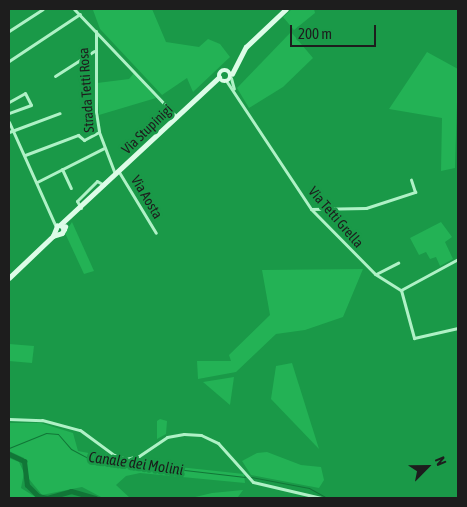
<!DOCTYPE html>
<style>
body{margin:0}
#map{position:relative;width:467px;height:507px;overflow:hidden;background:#1a9948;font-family:"Asap Condensed",sans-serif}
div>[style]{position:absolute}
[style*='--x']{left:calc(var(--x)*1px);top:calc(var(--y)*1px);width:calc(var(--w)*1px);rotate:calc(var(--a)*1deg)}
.green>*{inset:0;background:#23b255}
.stream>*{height:1px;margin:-0.5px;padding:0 0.5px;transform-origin:0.5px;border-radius:0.5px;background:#117637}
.river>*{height:5px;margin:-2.5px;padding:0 2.5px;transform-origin:2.5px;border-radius:2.5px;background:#117637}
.street>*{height:3px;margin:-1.5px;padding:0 1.5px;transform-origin:1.5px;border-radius:1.5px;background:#aff1c6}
.secondary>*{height:4.5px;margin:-2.25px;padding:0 2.25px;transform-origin:2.25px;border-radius:2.25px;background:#ddfce8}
.secondary>.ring{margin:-2.25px;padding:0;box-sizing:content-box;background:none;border:4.5px solid #ddfce8;border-radius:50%}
span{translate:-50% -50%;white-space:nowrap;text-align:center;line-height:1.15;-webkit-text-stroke:5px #1a9948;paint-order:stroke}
.street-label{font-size:14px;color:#1d1d1d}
.water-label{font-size:15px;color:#1a1c1b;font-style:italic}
.frame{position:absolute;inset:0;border:10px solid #1d1d1d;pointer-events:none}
.north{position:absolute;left:402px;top:442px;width:50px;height:50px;-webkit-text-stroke:4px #1a9948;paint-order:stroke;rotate:67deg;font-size:14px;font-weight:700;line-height:20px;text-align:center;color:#1d1d1d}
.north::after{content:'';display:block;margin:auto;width:18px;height:22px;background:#1d1d1d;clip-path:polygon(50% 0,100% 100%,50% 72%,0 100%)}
.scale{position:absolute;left:290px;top:25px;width:86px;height:22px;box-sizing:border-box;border:2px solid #1d1d1d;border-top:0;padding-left:6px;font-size:15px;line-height:18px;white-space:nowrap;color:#1d1d1d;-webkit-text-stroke:4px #1a9948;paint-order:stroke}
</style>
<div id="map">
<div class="green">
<i style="clip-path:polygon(152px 9px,166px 42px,199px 47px,208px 39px,220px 44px,230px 57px,193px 92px,187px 78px,162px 95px,100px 29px,93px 10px)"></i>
<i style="clip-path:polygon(292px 9px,314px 9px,315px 13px,294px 30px,283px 17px)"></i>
<i style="clip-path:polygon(291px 32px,313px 58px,283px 87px,249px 108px,237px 88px)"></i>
<i style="clip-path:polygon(427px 52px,458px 69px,455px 168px,441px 171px,442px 118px,389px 109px)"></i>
<i style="clip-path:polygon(134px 73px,156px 98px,99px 115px,97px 83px,129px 79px)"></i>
<i style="clip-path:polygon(72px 222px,94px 271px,84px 274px,65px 233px)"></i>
<i style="clip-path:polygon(441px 222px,452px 237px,445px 242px,453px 259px,440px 266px,436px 257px,430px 259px,426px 252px,419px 255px,410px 238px)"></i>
<i style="clip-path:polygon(363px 269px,343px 317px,305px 330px,276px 334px,236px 372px,198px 379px,197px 361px,231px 361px,229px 355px,270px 315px,262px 270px)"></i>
<i style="clip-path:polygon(9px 344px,34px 346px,32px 363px,9px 361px)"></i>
<i style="clip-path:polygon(292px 363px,319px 449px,271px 399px,276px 366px)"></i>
<i style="clip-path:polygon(234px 377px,230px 405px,203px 382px)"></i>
<i style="clip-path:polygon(160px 419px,167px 421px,166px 434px,157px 439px,157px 421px)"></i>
<i style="clip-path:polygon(9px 423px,41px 423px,73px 433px,78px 451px,99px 455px,103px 481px,100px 464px,106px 453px,114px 460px,244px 474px,245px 483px,140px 473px,126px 476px,116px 485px,130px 498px,103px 498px,82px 487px,42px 495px,29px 479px,24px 458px,9px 451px)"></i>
<i style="clip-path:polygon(267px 452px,301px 465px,321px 467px,324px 480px,319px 488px,251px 475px,242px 461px,257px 453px)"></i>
<i style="clip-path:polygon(9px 458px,19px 462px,24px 473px,21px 488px,37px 498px,9px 498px)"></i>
<i style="clip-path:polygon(243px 490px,238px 497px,191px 498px,212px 493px)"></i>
</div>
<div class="stream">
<i style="--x:9;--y:448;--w:40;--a:-22"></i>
<i style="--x:46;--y:433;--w:12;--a:5"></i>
<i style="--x:58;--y:434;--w:20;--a:49"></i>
<i style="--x:71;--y:449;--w:21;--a:28"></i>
<i style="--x:90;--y:459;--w:156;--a:6.6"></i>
<i style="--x:251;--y:477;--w:59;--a:10.7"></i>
<i style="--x:309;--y:488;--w:21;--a:29"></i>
</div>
<div class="river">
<i style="--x:9;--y:454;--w:17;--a:25"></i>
<i style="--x:24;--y:461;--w:24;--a:83"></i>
<i style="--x:27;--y:485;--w:16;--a:45"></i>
<i style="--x:38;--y:496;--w:9;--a:13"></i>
<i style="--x:47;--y:498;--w:25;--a:-16"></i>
<i style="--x:71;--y:491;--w:25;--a:16"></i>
</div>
<div class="street">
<i style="--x:74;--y:9;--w:148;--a:46.4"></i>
<i style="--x:9;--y:31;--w:40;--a:-32.9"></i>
<i style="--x:96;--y:31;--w:81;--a:90"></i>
<i style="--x:96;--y:112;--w:20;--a:81"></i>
<i style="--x:99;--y:132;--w:45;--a:69.1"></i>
<i style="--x:9;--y:61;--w:85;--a:-33.5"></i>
<i style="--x:55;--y:76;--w:46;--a:-32.7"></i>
<i style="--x:231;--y:78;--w:11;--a:75"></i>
<i style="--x:227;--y:82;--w:152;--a:56.5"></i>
<i style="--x:311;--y:209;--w:91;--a:45.4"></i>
<i style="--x:375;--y:274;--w:31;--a:32"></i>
<i style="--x:401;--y:290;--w:65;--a:-28.5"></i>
<i style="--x:9;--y:102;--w:18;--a:-29"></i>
<i style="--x:25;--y:93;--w:13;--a:63"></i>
<i style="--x:31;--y:105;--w:23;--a:160"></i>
<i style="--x:9;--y:122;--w:115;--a:65.9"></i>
<i style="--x:9;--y:132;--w:54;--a:-20.4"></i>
<i style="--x:25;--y:155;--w:57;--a:-20.7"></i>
<i style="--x:78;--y:135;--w:8;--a:40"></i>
<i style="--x:84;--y:140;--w:17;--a:-28"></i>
<i style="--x:62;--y:169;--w:21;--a:65"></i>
<i style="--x:119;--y:172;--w:71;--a:58.8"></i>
<i style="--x:37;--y:182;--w:75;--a:-26.9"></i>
<i style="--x:81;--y:208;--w:8;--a:-120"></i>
<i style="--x:77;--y:201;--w:28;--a:-45"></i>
<i style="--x:97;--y:181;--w:8;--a:30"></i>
<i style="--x:311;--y:209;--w:55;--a:-1"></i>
<i style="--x:366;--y:208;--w:52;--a:-18.1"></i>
<i style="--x:415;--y:192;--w:13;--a:-108"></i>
<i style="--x:376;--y:274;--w:25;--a:-27"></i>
<i style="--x:401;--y:290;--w:50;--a:74.8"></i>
<i style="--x:414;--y:338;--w:45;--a:-12.8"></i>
<i style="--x:9;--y:419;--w:33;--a:2"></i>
<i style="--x:42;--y:420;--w:39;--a:15"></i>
<i style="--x:80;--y:430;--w:42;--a:36.3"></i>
<i style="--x:114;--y:455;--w:13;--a:18"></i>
<i style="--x:126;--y:459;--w:13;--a:-13"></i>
<i style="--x:139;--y:456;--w:34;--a:-34"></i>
<i style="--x:167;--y:437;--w:17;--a:-10"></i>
<i style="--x:184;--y:434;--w:17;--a:3"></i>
<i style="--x:201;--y:435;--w:19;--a:25"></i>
<i style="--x:218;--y:443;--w:52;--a:48.1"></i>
<i style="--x:253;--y:482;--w:70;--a:13.2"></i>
</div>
<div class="secondary">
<i class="ring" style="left:219px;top:70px;width:7.5px;height:7.5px"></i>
<i style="--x:232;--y:74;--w:30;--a:-63"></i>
<i style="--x:246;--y:47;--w:55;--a:-43.5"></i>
<i style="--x:60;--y:225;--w:217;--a:-42.9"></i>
<i style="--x:53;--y:236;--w:9;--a:-18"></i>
<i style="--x:62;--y:233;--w:7;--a:-63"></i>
<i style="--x:9;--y:278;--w:61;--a:-43.7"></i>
<i style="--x:53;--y:236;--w:11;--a:-68"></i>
<i style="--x:57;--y:226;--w:5;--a:0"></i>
<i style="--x:62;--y:226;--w:4;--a:56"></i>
</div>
<div class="street-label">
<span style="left:86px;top:90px;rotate:-94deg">Strada Tetti Rosa</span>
<span style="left:147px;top:129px;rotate:-44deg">Via Stupinigi</span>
<span style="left:147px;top:197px;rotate:59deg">Via Aosta</span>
<span style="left:336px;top:217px;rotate:49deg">Via Tetti Grella</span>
</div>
<div class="water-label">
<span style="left:136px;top:463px;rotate:8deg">Canale dei Molini</span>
</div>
<div class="frame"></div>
<div class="north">N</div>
<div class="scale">200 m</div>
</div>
